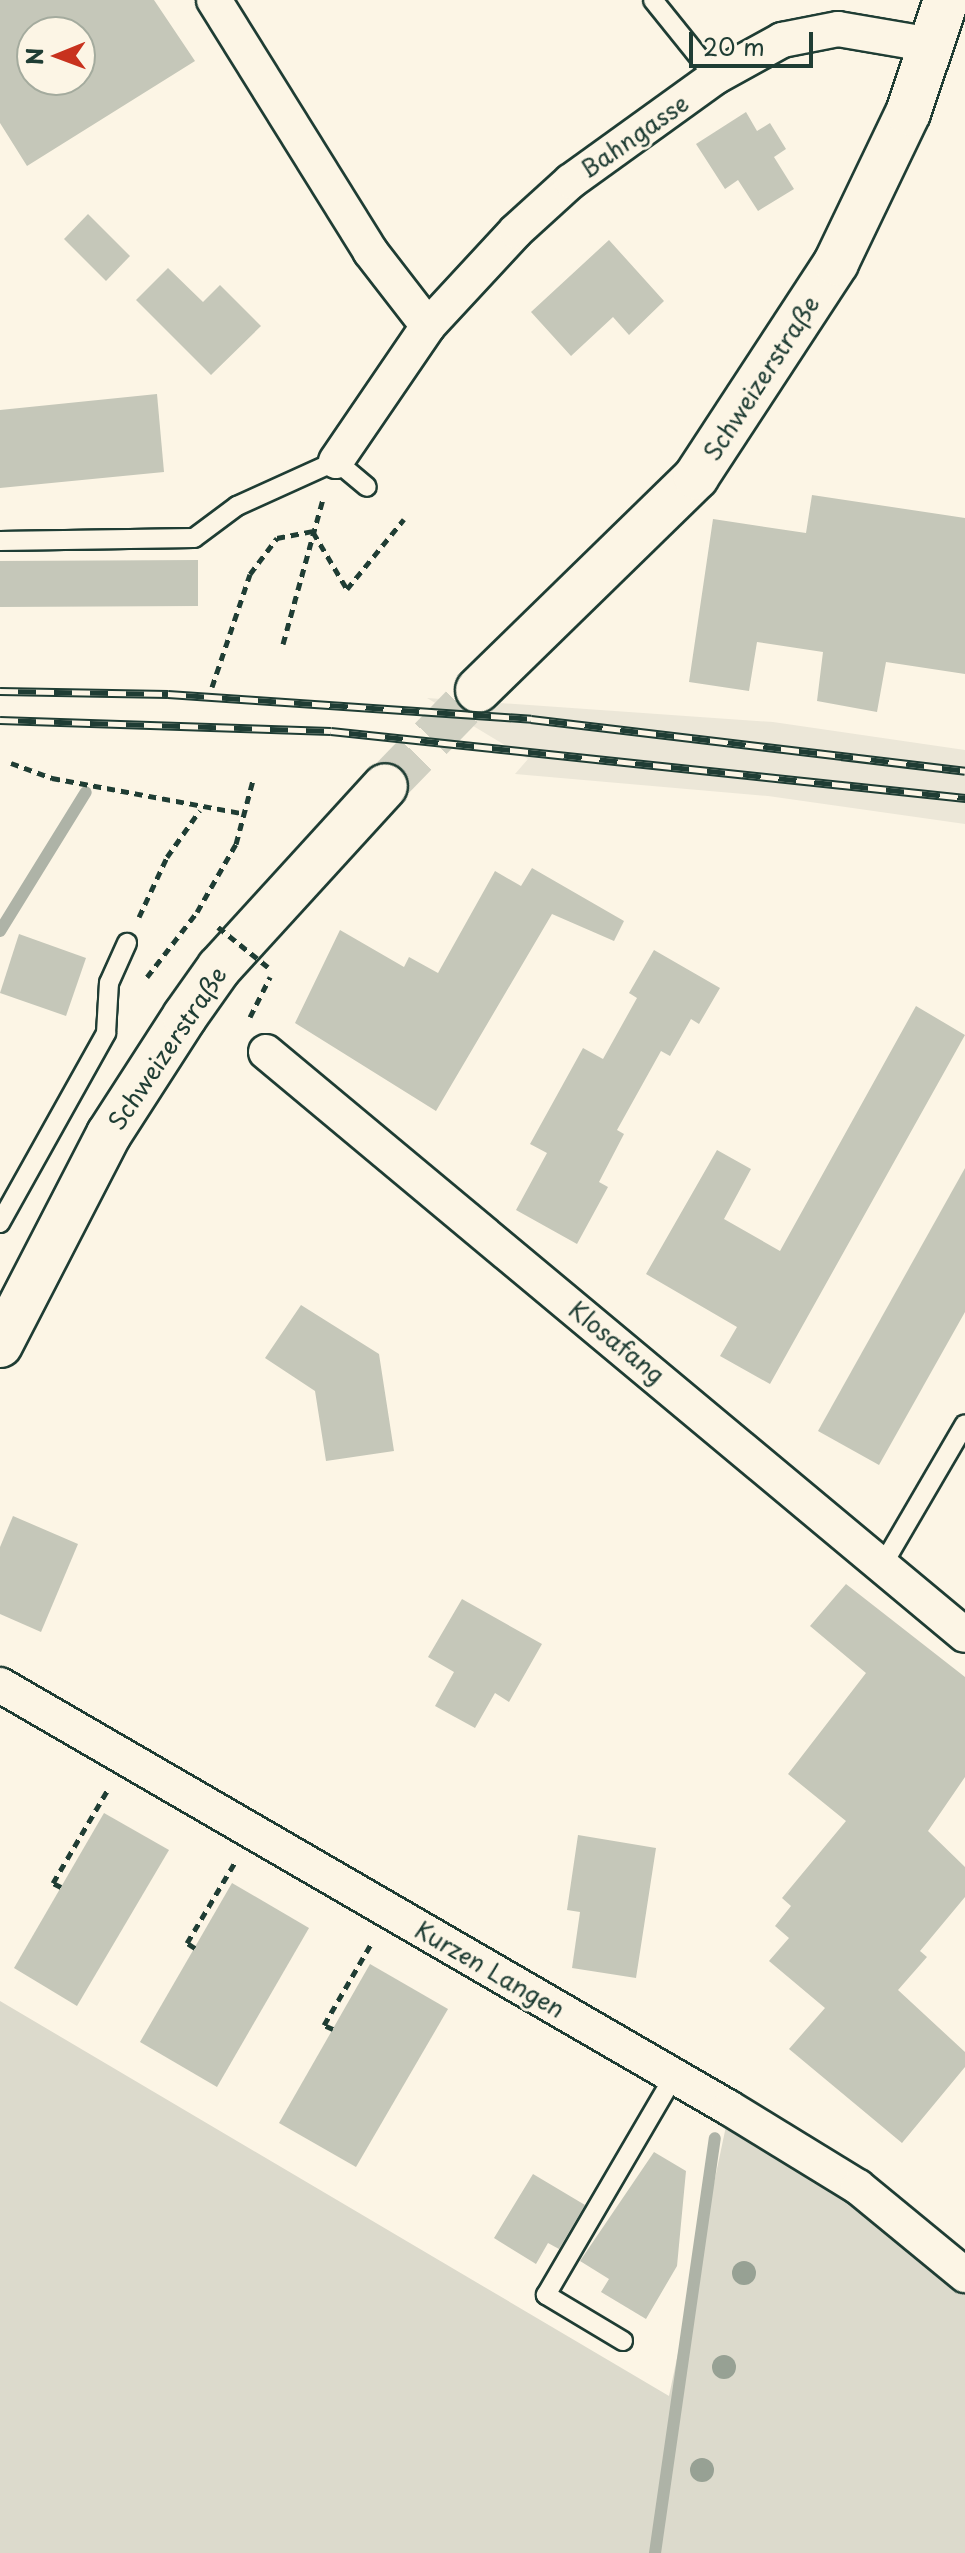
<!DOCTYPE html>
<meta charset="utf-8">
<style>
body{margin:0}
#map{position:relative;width:965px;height:2553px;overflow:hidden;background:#fcf5e5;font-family:"Playpen Sans",sans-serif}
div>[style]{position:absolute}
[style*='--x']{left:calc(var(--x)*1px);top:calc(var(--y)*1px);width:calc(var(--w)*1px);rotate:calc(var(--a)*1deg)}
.built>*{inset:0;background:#ece7d8}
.green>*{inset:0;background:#dcdacc}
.stream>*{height:12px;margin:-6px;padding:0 6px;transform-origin:6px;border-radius:6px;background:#aeb3a7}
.building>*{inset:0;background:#c5c7b9}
.secondary-tunnel>*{height:44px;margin-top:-22px;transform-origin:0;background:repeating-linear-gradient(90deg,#d0d0c2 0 44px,transparent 0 66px)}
.path>*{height:5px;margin-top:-2.5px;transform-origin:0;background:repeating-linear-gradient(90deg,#1f3d34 0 8px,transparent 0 14px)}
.roads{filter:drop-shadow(2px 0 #1f3d34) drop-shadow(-2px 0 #1f3d34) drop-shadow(0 2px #1f3d34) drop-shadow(0 -2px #1f3d34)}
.lane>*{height:18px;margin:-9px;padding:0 9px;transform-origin:9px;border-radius:9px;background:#fcf5e5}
.street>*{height:34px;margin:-17px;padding:0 17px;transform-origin:17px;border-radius:17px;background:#fcf5e5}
.secondary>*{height:44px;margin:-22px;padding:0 22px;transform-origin:22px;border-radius:22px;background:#fcf5e5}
.rail>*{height:9px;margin-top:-4.5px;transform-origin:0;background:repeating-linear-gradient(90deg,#fcf5e5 0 18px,#1f3d34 0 36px);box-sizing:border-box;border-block:2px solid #1f3d34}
.path-bridge>*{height:5px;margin-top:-2.5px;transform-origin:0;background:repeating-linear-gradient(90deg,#1f3d34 0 8px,transparent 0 14px)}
.trees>*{width:24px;height:24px;margin:-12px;border-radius:50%;background:#97a194}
span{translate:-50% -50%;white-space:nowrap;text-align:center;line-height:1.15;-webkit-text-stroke:6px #fcf5e5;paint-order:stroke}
.street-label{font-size:24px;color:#1f3d34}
.north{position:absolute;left:16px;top:16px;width:80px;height:80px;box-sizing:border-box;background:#fcf5e5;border:2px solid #a4ab9e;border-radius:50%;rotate:269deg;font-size:22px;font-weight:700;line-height:32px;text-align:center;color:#1f3d34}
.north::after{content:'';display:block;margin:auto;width:28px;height:36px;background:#c8321e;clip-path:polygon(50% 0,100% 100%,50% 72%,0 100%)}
.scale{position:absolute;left:689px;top:32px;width:124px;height:36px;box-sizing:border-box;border:4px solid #1f3d34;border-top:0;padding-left:10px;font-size:24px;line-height:28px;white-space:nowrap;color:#1f3d34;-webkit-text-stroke:6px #fcf5e5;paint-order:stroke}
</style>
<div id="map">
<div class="built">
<i style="clip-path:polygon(427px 698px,773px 722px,965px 750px,965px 824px,768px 796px,515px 774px,528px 759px)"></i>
</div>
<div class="green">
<i style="clip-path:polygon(0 2001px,669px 2396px,729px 2112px,965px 2285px,965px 2553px,0 2553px)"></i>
</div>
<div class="stream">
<i style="--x:0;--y:931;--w:163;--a:-58.3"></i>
<i style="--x:655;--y:2553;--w:419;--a:-81.8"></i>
</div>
<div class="building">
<i style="clip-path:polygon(evenodd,0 0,154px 0,195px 61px,27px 166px,0 123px,0 0,32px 32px,80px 32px,80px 80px,32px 80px,32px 32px)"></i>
<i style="clip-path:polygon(746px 112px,757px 131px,770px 123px,786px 149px,774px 157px,794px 189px,758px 211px,738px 180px,725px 189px,696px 144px)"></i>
<i style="clip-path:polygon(88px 214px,130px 256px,106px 281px,64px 239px)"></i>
<i style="clip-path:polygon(609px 240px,664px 301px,629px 335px,613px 317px,571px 356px,531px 312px)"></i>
<i style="clip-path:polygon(168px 268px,203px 302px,220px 285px,261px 326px,211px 375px,136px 300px)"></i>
<i style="clip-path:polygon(157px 394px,164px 472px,0 488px,0 410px)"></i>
<i style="clip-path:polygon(812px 495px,965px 518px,965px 674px,886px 662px,877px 712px,817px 701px,823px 652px,757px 642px,749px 691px,689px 682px,713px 519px,806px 533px)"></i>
<i style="clip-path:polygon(198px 560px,198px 606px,0 607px,0 561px)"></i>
<i style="clip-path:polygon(532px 868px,624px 921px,614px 941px,552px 914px,436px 1111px,295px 1023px,340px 930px,404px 967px,409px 957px,438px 973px,495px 871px,521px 886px)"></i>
<i style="clip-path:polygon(19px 934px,86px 958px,66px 1016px,0 993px)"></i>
<i style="clip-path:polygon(654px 950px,720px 988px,699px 1024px,691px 1019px,670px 1056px,661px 1051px,617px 1130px,624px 1134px,599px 1182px,608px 1187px,577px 1244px,516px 1210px,547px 1153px,530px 1144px,583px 1048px,603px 1059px,637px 998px,629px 993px)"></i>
<i style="clip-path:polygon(916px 1006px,965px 1035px,770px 1384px,720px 1356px,737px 1327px,646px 1274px,717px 1150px,751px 1169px,724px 1219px,780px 1251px)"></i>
<i style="clip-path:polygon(965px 1168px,965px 1312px,879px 1465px,818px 1431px)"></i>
<i style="clip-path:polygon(301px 1305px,379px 1354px,394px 1451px,326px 1461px,315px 1391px,265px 1358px)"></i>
<i style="clip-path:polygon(13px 1516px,78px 1544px,41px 1632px,0 1614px,0 1547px)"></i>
<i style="clip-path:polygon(846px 1584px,965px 1677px,965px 1777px,928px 1831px,965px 1867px,965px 1897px,920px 1951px,927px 1957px,898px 1990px,965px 2052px,965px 2067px,902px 2143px,789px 2049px,825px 2008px,769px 1961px,789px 1938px,775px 1926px,791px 1906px,782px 1898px,846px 1821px,788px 1774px,866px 1673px,810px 1626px)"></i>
<i style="clip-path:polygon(462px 1599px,542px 1644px,509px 1702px,495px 1693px,475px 1728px,435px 1706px,454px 1672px,428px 1657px)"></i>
<i style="clip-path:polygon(104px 1813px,169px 1850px,77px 2006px,14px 1968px)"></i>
<i style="clip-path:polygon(578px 1835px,656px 1848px,636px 1978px,572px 1968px,580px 1912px,567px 1910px)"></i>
<i style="clip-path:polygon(232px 1883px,309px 1928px,217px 2087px,140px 2042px)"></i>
<i style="clip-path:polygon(370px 1964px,448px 2009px,356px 2167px,279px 2123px)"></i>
<i style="clip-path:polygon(654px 2152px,686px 2171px,677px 2266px,646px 2319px,601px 2292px,609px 2279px,580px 2261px)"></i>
<i style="clip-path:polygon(533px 2174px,585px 2205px,559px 2249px,548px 2243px,536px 2264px,494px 2238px)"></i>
</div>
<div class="secondary-tunnel">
<i style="--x:385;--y:786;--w:134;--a:-45.9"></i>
</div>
<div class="path">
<i style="--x:313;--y:532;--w:66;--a:59.2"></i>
<i style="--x:347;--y:589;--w:90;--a:-50.8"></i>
<i style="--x:283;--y:644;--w:150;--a:-74.6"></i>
<i style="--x:212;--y:687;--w:119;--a:-71.4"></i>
<i style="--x:250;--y:574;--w:45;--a:-53.1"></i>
<i style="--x:277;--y:538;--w:36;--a:-11"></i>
<i style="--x:11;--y:763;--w:44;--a:20.1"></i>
<i style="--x:52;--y:778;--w:197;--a:10.5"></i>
<i style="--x:139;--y:917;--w:66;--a:-65"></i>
<i style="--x:167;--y:857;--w:57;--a:-54.9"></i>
<i style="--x:147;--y:977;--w:82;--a:-52.4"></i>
<i style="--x:197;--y:912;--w:78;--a:-60.2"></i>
<i style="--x:236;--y:844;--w:66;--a:-75.1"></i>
<i style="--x:250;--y:1017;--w:45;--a:-63.4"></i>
<i style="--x:61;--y:1887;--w:9;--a:-153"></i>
<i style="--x:53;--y:1883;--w:107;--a:-59.6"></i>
<i style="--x:195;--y:1948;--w:9;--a:-148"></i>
<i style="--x:187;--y:1943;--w:94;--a:-59.3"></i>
<i style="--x:333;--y:2029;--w:10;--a:-156"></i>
<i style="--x:324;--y:2025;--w:94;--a:-59.9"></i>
</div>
<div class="roads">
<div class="lane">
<i style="--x:653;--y:0;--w:99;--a:51.2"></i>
<i style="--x:0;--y:541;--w:194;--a:-0.9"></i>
<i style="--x:194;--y:538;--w:54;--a:-36.7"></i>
<i style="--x:237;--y:506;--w:109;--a:-24.4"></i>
<i style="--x:336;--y:461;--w:40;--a:40"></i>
<i style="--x:0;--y:1223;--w:218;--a:-60.8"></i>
<i style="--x:106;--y:1033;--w:50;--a:-86.6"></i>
<i style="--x:109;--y:983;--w:44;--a:-65.8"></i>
<i style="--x:882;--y:1566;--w:164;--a:-59.7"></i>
<i style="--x:623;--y:2341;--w:90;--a:-149.1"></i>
<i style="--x:546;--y:2295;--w:254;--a:-59.7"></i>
</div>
<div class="street">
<i style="--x:214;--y:0;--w:296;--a:58.1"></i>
<i style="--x:370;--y:251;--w:95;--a:52.3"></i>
<i style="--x:336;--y:461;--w:163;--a:-55.7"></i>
<i style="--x:428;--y:326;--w:129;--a:-47.2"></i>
<i style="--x:516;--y:231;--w:74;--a:-42.3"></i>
<i style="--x:571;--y:181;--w:178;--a:-35.8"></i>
<i style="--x:715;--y:77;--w:77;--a:-28.9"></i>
<i style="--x:782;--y:40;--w:57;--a:-11.1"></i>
<i style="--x:838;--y:29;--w:95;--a:9.7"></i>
<i style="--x:266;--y:1052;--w:910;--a:39.83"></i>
<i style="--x:0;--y:1685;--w:843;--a:30.12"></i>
<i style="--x:729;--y:2108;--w:151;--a:31.5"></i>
<i style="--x:858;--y:2187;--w:139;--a:39.4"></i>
</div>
<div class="secondary">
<i style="--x:478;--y:690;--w:305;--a:-44.3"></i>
<i style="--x:696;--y:477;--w:256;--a:-56.8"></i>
<i style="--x:836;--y:263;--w:166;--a:-64.4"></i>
<i style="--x:908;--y:113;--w:119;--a:-71.4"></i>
<i style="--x:0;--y:1345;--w:237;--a:-62.7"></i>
<i style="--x:109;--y:1134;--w:140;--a:-57.2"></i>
<i style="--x:185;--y:1016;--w:59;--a:-54.7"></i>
<i style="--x:219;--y:968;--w:246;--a:-47.6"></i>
</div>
</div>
<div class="rail">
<i style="--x:0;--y:691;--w:168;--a:1"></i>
<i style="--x:168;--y:694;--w:364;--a:3.9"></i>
<i style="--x:531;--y:719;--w:437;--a:6.8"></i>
<i style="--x:0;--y:720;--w:331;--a:1.9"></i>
<i style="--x:331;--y:731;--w:638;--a:6.03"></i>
</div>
<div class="path-bridge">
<i style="--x:218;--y:927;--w:64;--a:38.7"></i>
</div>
<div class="trees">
<i style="left:744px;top:2273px"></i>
<i style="left:724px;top:2367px"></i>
<i style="left:702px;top:2470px"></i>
</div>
<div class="street-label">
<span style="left:634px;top:136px;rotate:-35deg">Bahngasse</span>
<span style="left:761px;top:378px;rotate:-57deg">Schweizerstraße</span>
<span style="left:167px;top:1048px;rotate:-56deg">Schweizerstraße</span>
<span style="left:617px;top:1342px;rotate:39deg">Klosafang</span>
<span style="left:490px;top:1969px;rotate:30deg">Kurzen Langen</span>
</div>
<div class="north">N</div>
<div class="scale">20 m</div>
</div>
